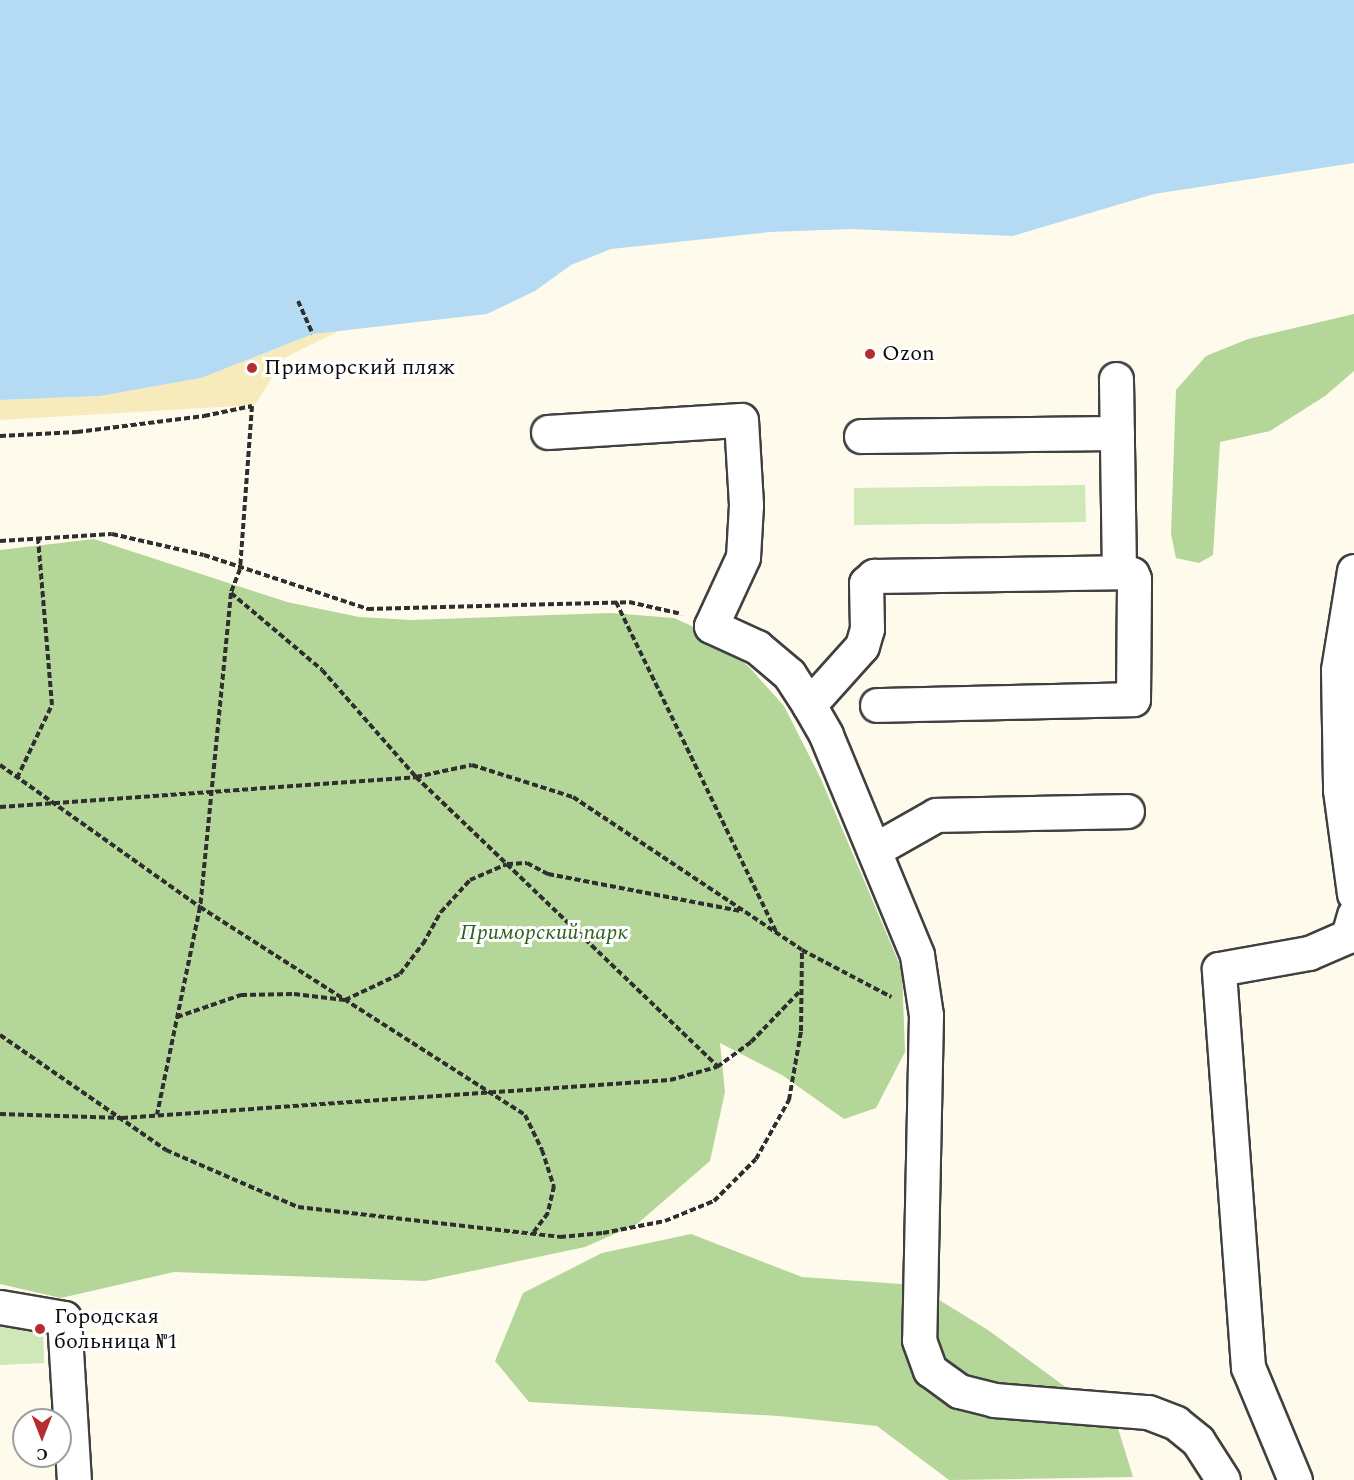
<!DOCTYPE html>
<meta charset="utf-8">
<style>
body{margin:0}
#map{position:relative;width:1354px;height:1480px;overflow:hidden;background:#fefbed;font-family:Spectral,serif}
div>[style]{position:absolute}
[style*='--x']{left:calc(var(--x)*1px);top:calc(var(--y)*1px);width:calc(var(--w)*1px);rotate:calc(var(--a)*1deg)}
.green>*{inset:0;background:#d0e7b8}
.forest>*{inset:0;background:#b4d699}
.sand>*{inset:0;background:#f7ebbc}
.water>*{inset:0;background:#b4dbf3}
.path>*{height:4px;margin-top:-2px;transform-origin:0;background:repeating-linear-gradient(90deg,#2f2f2f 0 6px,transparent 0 9px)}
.roads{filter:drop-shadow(2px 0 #404040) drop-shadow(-2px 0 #404040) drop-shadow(0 2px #404040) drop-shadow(0 -2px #404040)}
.minor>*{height:33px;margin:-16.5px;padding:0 16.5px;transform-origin:16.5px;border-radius:16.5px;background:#fff}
.dots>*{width:16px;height:16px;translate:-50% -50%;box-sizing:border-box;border:3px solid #fff;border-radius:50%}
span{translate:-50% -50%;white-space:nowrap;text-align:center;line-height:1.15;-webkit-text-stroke:6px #fff;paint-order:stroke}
.poi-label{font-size:22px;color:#0d0d0d}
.left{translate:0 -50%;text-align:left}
.park-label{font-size:22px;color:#2d6120;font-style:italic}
.north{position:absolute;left:12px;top:1408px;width:60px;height:60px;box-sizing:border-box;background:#fff;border:2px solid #9e9e9e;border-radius:50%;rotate:180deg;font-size:16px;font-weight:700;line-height:24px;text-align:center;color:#0d0d0d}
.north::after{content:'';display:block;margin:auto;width:21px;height:27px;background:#b52c31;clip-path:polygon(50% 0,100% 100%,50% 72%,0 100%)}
</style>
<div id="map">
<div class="green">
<i style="clip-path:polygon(1085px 485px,1086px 522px,854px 525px,854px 488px)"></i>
<i style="clip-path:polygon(0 1316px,43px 1323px,44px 1363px,0 1365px)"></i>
</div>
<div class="forest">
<i style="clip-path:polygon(1354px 314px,1354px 371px,1325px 396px,1270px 431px,1220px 442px,1213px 555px,1199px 563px,1176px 558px,1171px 534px,1176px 390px,1206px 356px,1248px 339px)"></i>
<i style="clip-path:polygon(94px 539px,287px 602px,359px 617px,412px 620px,611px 613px,674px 618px,714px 636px,750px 668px,784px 706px,821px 779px,902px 970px,905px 1052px,876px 1108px,844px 1119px,782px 1075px,720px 1043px,725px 1092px,710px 1161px,637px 1224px,585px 1247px,425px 1281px,174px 1272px,61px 1298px,0 1284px,0 550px)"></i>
<i style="clip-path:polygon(691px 1234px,802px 1277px,915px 1285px,988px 1330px,1117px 1425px,1133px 1477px,949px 1480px,877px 1426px,779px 1416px,529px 1402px,495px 1361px,523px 1293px,602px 1253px)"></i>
</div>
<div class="sand">
<i style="clip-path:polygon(341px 330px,284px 358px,255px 405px,0 420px,0 400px,100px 396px,201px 378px,313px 334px)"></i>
</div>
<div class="water">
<i style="clip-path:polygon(0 0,1354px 0,1354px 163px,1154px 194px,1013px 236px,851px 229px,770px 232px,611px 249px,571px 265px,535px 291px,487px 314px,313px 334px,201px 378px,100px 396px,0 400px)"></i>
</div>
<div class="path">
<i style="--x:298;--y:301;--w:36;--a:66"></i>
<i style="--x:0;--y:436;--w:77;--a:-3"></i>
<i style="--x:77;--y:432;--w:128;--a:-7.2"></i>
<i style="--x:204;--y:416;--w:49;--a:-11.8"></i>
<i style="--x:252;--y:406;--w:163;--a:94.2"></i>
<i style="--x:240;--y:569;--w:26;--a:111"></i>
<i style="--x:231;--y:593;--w:316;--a:95.6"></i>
<i style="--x:200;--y:907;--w:212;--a:101.7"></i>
<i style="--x:0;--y:541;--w:112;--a:-3.6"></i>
<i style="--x:112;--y:534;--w:94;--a:12.9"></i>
<i style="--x:204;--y:555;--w:173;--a:18.2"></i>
<i style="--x:368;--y:609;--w:261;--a:-1.5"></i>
<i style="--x:629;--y:602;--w:54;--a:12.8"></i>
<i style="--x:231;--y:593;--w:119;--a:40.2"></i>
<i style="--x:322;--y:670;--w:142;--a:48.7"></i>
<i style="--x:416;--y:777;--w:417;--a:43.8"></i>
<i style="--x:616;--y:602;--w:368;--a:64.1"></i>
<i style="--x:0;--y:765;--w:245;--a:35.4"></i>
<i style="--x:200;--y:907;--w:386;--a:32.6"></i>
<i style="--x:525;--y:1115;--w:39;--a:64"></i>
<i style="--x:542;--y:1150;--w:38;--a:72"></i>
<i style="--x:554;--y:1186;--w:28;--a:103"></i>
<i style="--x:548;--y:1213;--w:25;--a:127"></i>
<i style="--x:17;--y:778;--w:81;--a:-64.4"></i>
<i style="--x:52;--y:705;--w:167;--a:-94.8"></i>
<i style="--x:0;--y:807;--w:417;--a:-4.1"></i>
<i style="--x:416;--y:777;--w:57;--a:-12.1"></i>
<i style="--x:472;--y:765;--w:106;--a:17.6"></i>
<i style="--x:573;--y:797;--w:275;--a:33.7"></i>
<i style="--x:802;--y:950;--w:101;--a:27.8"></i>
<i style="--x:177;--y:1017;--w:68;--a:-19"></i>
<i style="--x:241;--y:995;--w:53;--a:-1.1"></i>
<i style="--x:294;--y:994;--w:51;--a:6.7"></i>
<i style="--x:345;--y:1000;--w:61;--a:-25.3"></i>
<i style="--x:400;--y:974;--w:38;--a:-53"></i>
<i style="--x:423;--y:944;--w:37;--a:-61"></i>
<i style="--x:441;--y:912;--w:43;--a:-47.8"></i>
<i style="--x:470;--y:880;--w:40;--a:-23.4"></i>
<i style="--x:507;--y:864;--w:20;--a:-3"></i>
<i style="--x:527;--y:863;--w:24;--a:28"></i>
<i style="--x:548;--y:874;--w:196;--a:10.9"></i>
<i style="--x:0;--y:1035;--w:202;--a:34.7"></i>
<i style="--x:166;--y:1150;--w:144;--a:23.4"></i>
<i style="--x:298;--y:1207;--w:264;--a:6.5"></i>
<i style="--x:560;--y:1237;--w:43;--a:-5.3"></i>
<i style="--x:603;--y:1233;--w:63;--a:-11"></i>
<i style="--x:665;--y:1221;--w:53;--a:-22.2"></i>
<i style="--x:714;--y:1201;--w:59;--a:-45"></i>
<i style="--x:756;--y:1159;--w:68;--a:-60.8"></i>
<i style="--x:789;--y:1100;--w:70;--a:-80.1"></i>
<i style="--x:801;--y:1031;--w:81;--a:-89.3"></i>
<i style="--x:0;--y:1114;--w:122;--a:1.9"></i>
<i style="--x:122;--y:1118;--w:549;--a:-3.97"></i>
<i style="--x:670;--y:1080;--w:49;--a:-15.5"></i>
<i style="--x:717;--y:1067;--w:42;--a:-36.3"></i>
<i style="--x:751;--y:1042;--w:72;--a:-46.1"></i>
</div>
<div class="roads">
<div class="minor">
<i style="--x:548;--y:432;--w:193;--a:-3.6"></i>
<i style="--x:741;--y:420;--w:85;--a:86.6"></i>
<i style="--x:746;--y:505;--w:52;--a:93.3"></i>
<i style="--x:743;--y:557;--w:76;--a:114.9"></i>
<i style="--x:711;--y:626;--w:51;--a:24.5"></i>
<i style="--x:757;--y:647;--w:42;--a:40.2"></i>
<i style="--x:789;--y:674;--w:37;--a:57"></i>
<i style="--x:809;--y:705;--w:34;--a:60"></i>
<i style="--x:826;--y:735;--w:238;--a:67.5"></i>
<i style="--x:917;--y:955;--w:61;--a:81.5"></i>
<i style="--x:926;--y:1015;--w:325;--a:91.2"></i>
<i style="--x:919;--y:1340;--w:32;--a:70"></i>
<i style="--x:930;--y:1370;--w:36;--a:36"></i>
<i style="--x:959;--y:1391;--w:36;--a:14"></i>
<i style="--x:994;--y:1400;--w:154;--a:4.5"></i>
<i style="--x:1148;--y:1412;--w:30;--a:21"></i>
<i style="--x:1176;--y:1423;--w:28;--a:39"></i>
<i style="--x:1198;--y:1441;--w:46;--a:57.3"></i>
<i style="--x:861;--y:436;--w:256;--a:-0.7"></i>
<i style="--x:1354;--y:571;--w:100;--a:99.2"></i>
<i style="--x:1338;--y:670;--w:120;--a:89"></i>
<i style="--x:1340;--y:790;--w:105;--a:82.3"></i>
<i style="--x:809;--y:705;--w:79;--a:-48.1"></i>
<i style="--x:862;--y:646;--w:18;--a:-74"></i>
<i style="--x:867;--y:629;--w:46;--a:-91.2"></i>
<i style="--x:866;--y:583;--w:11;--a:-41"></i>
<i style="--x:874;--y:576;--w:245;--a:-0.9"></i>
<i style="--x:1119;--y:572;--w:193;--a:-90.9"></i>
<i style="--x:877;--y:705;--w:256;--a:-1.3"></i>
<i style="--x:1133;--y:699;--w:120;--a:-89.5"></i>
<i style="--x:1134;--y:579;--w:5;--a:-112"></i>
<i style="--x:1132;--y:574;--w:13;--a:-171"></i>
<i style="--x:874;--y:850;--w:71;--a:-29.4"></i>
<i style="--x:936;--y:815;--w:191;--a:-1.2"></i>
<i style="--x:0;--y:1307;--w:65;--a:9.8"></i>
<i style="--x:64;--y:1318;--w:162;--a:86.5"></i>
<i style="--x:1295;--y:1480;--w:122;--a:-112.6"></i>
<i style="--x:1248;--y:1367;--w:399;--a:-94.2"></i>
<i style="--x:1219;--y:969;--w:91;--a:-10.1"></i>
<i style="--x:1309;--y:953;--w:43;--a:-23.6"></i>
<i style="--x:1348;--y:936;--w:22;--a:-74"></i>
</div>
</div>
<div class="dots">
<i style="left:870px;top:354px;background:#b52c31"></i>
<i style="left:252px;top:368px;background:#b52c31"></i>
<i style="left:40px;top:1329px;background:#b52c31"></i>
</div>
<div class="poi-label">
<span class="left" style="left:882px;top:354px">Ozon</span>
<span class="left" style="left:264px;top:368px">Приморский пляж</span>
<span class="left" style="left:54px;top:1329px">Городская<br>больница №1</span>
</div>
<div class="park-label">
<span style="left:544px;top:933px">Приморский парк</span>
</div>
<div class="north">С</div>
</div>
